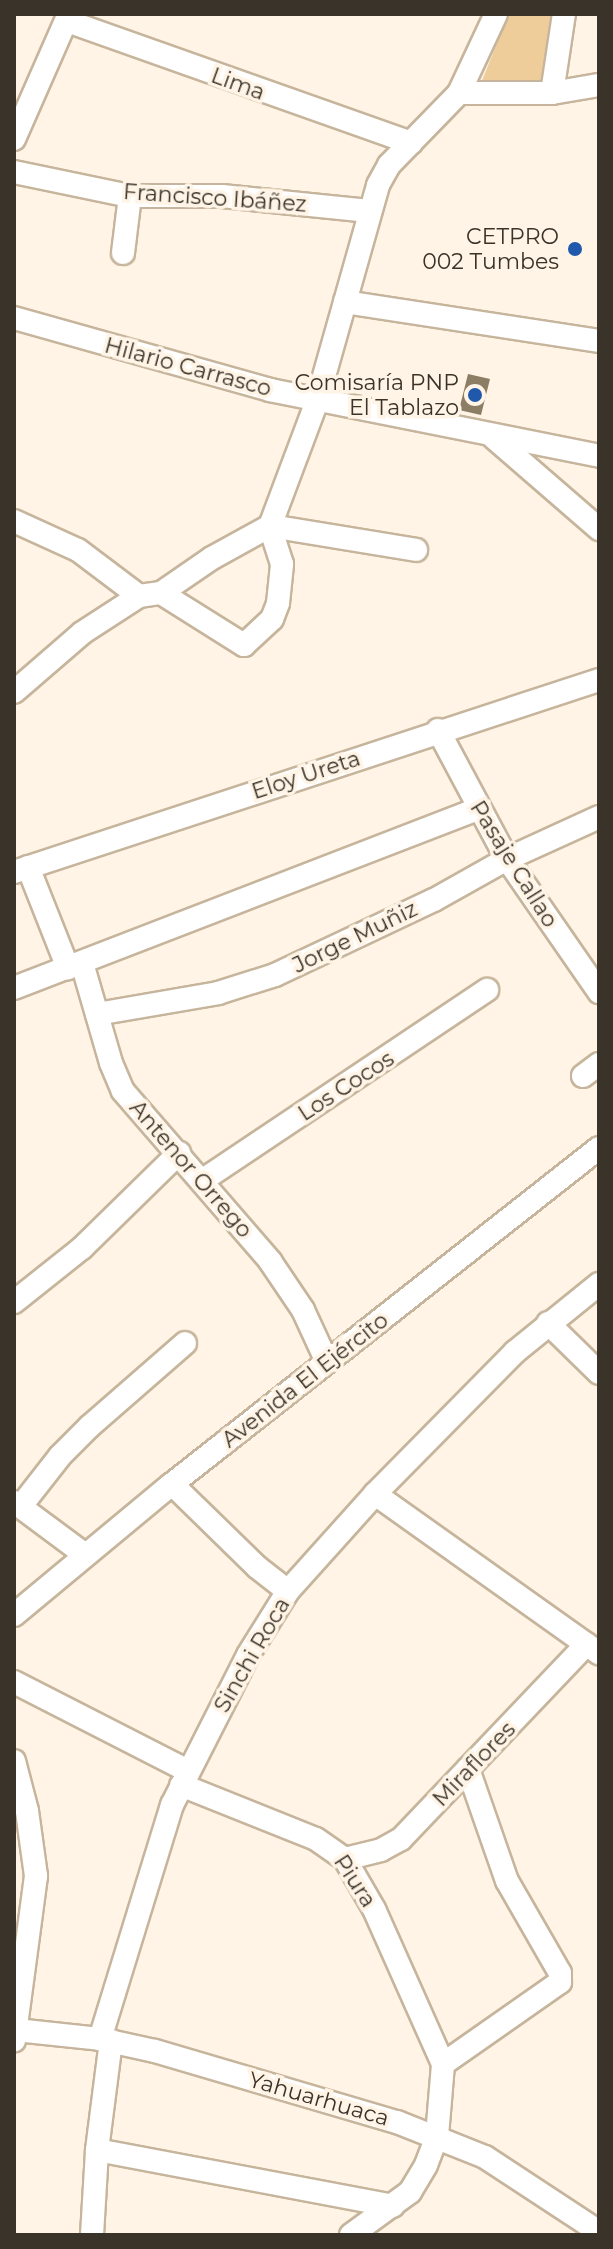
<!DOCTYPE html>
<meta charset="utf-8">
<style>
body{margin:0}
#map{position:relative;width:613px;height:2249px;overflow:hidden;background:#fff4e5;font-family:Montserrat,sans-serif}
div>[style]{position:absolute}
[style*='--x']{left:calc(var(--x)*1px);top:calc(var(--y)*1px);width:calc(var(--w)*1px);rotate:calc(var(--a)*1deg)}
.green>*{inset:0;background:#eecd9a}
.building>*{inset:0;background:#8c7d65}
.roads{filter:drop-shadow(2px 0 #c6b59c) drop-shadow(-2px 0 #c6b59c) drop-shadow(0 2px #c6b59c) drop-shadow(0 -2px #c6b59c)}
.minor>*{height:22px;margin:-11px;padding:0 11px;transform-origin:11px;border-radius:11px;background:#fff}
.dots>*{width:22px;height:22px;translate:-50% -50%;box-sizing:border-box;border:4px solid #fff4e5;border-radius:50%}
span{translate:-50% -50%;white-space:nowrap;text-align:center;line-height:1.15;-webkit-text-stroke:7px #fff4e5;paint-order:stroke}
.street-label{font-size:22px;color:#393329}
.poi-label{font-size:22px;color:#393329}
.right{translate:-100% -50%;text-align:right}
.frame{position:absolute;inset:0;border:16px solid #393329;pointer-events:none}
</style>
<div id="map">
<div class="green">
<i style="clip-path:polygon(509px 14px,558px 14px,548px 82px,481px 83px)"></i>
</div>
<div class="building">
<i style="clip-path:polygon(468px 374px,490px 379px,481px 415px,459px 410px)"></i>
</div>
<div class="roads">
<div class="minor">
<i style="--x:67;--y:21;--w:365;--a:19.5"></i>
<i style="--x:459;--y:93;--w:93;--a:0"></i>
<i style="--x:552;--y:93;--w:48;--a:-9.7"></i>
<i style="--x:552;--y:93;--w:80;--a:-81.4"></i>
<i style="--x:14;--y:139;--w:137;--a:-66.3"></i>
<i style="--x:14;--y:172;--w:118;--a:11.7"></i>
<i style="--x:130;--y:196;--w:92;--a:0"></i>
<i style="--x:222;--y:196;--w:148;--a:5.8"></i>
<i style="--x:123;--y:253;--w:57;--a:-83"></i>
<i style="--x:345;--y:302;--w:257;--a:8.7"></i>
<i style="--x:14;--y:318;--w:266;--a:15.7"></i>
<i style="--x:270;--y:390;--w:336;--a:11.3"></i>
<i style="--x:494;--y:438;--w:139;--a:40.9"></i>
<i style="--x:14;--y:521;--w:70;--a:24.4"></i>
<i style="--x:78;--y:550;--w:76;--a:37"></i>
<i style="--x:270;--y:526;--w:134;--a:-69.4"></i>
<i style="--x:317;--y:401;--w:224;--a:-74.2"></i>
<i style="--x:378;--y:185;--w:23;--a:-61"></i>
<i style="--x:389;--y:165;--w:100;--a:-45.8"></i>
<i style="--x:459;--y:93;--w:87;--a:-64.9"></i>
<i style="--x:161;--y:593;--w:98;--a:32.1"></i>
<i style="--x:244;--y:645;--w:38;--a:-43"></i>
<i style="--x:272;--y:619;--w:17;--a:-69"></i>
<i style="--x:278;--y:603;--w:39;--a:-84"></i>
<i style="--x:282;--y:564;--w:40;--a:-108"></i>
<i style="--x:14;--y:692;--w:90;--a:-40.9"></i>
<i style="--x:82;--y:633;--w:68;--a:-33"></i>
<i style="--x:139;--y:596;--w:22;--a:-8"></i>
<i style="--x:161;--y:593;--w:62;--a:-34.5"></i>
<i style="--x:212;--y:558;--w:66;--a:-28.9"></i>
<i style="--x:270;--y:526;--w:148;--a:9.3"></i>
<i style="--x:438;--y:730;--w:146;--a:61.9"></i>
<i style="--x:507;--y:859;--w:162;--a:55.3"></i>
<i style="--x:28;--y:867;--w:109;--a:68.4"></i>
<i style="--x:14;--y:872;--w:616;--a:-18.17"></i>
<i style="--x:82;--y:963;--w:104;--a:73.8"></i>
<i style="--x:111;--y:1063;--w:30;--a:67"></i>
<i style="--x:123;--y:1091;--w:225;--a:49.1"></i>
<i style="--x:270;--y:1261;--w:59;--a:56"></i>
<i style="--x:303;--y:1310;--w:57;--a:65.2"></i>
<i style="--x:14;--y:988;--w:497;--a:-21.1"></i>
<i style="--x:97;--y:1014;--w:123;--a:-9.8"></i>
<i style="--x:218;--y:993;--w:60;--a:-17.5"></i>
<i style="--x:275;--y:975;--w:176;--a:-25.3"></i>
<i style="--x:434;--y:900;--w:84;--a:-29.3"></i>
<i style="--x:507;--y:859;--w:101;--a:-24.5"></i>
<i style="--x:583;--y:1076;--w:20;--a:-37"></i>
<i style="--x:203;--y:1180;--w:342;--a:-33.8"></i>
<i style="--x:14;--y:1302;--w:87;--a:-38.5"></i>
<i style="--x:82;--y:1248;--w:136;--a:-44.4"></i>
<i style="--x:548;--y:1323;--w:71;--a:44.4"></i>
<i style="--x:172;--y:1484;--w:119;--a:44.3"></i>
<i style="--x:257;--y:1567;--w:39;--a:38"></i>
<i style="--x:375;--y:1494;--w:275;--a:35.4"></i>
<i style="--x:14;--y:1502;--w:87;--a:36.6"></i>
<i style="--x:21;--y:1506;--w:63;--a:-52"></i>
<i style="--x:60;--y:1456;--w:42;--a:-45"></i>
<i style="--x:90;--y:1426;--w:126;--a:-41.1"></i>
<i style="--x:14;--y:1615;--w:205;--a:-39.7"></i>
<i style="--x:172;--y:1484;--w:543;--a:-38.2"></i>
<i style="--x:14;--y:1682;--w:195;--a:27.1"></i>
<i style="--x:14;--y:1761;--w:52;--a:75.4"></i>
<i style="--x:27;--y:1811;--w:66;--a:82.1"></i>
<i style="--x:36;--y:1876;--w:166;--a:97.6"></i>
<i style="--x:181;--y:1785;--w:145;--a:21.8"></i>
<i style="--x:316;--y:1839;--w:35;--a:35"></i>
<i style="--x:345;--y:1859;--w:58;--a:59.9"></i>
<i style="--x:374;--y:1909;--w:170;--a:66"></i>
<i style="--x:345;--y:1859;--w:37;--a:-14"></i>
<i style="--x:381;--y:1850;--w:23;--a:-29"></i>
<i style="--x:401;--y:1839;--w:269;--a:-46.4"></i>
<i style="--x:16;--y:2030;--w:84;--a:6.1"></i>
<i style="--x:100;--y:2039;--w:56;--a:12.3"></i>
<i style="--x:155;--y:2051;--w:252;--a:16.4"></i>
<i style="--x:397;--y:2122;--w:95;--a:21.7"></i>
<i style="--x:485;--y:2157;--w:136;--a:33.3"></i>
<i style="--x:100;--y:2039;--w:245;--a:-72.9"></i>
<i style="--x:172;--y:1805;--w:168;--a:-63.1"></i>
<i style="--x:248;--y:1655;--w:75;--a:-58"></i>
<i style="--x:288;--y:1591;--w:130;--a:-48.1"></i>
<i style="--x:375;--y:1494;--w:199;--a:-45.4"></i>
<i style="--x:515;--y:1352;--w:108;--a:-39"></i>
<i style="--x:97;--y:2150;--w:301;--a:10.7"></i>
<i style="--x:92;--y:2235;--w:85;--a:-86.6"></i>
<i style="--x:97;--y:2150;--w:110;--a:-82.7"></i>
<i style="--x:351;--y:2235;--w:73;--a:-36.1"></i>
<i style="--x:410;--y:2192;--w:31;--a:-59"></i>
<i style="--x:426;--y:2165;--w:31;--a:-69"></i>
<i style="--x:437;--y:2136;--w:72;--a:-85.2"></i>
<i style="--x:443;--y:2064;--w:143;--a:-35"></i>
<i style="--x:560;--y:1982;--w:9;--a:-90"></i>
<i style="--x:560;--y:1973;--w:106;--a:-119.9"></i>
<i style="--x:507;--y:1881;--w:119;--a:-109.2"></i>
</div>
</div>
<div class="dots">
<i style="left:575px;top:249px;background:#2059ab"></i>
<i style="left:475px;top:395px;background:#2059ab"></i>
</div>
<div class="street-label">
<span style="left:238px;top:84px;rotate:20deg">Lima</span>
<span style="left:215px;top:198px;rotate:4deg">Francisco Ibáñez</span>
<span style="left:188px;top:367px;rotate:15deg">Hilario Carrasco</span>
<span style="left:306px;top:775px;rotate:-18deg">Eloy Ureta</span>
<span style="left:514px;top:864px;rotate:58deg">Pasaje Callao</span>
<span style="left:355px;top:937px;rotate:-26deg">Jorge Muñiz</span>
<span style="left:346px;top:1086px;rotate:-33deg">Los Cocos</span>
<span style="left:191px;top:1169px;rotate:49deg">Antenor Orrego</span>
<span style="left:305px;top:1380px;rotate:-38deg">Avenida El Ejército</span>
<span style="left:252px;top:1655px;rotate:-60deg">Sinchi Roca</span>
<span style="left:474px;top:1764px;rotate:-46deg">Miraflores</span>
<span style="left:355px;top:1881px;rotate:57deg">Piura</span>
<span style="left:319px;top:2099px;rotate:16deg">Yahuarhuaca</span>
</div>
<div class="poi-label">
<span class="right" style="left:559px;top:249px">CETPRO<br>002 Tumbes</span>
<span class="right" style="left:459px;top:395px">Comisaría PNP<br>El Tablazo</span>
</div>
<div class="frame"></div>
</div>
